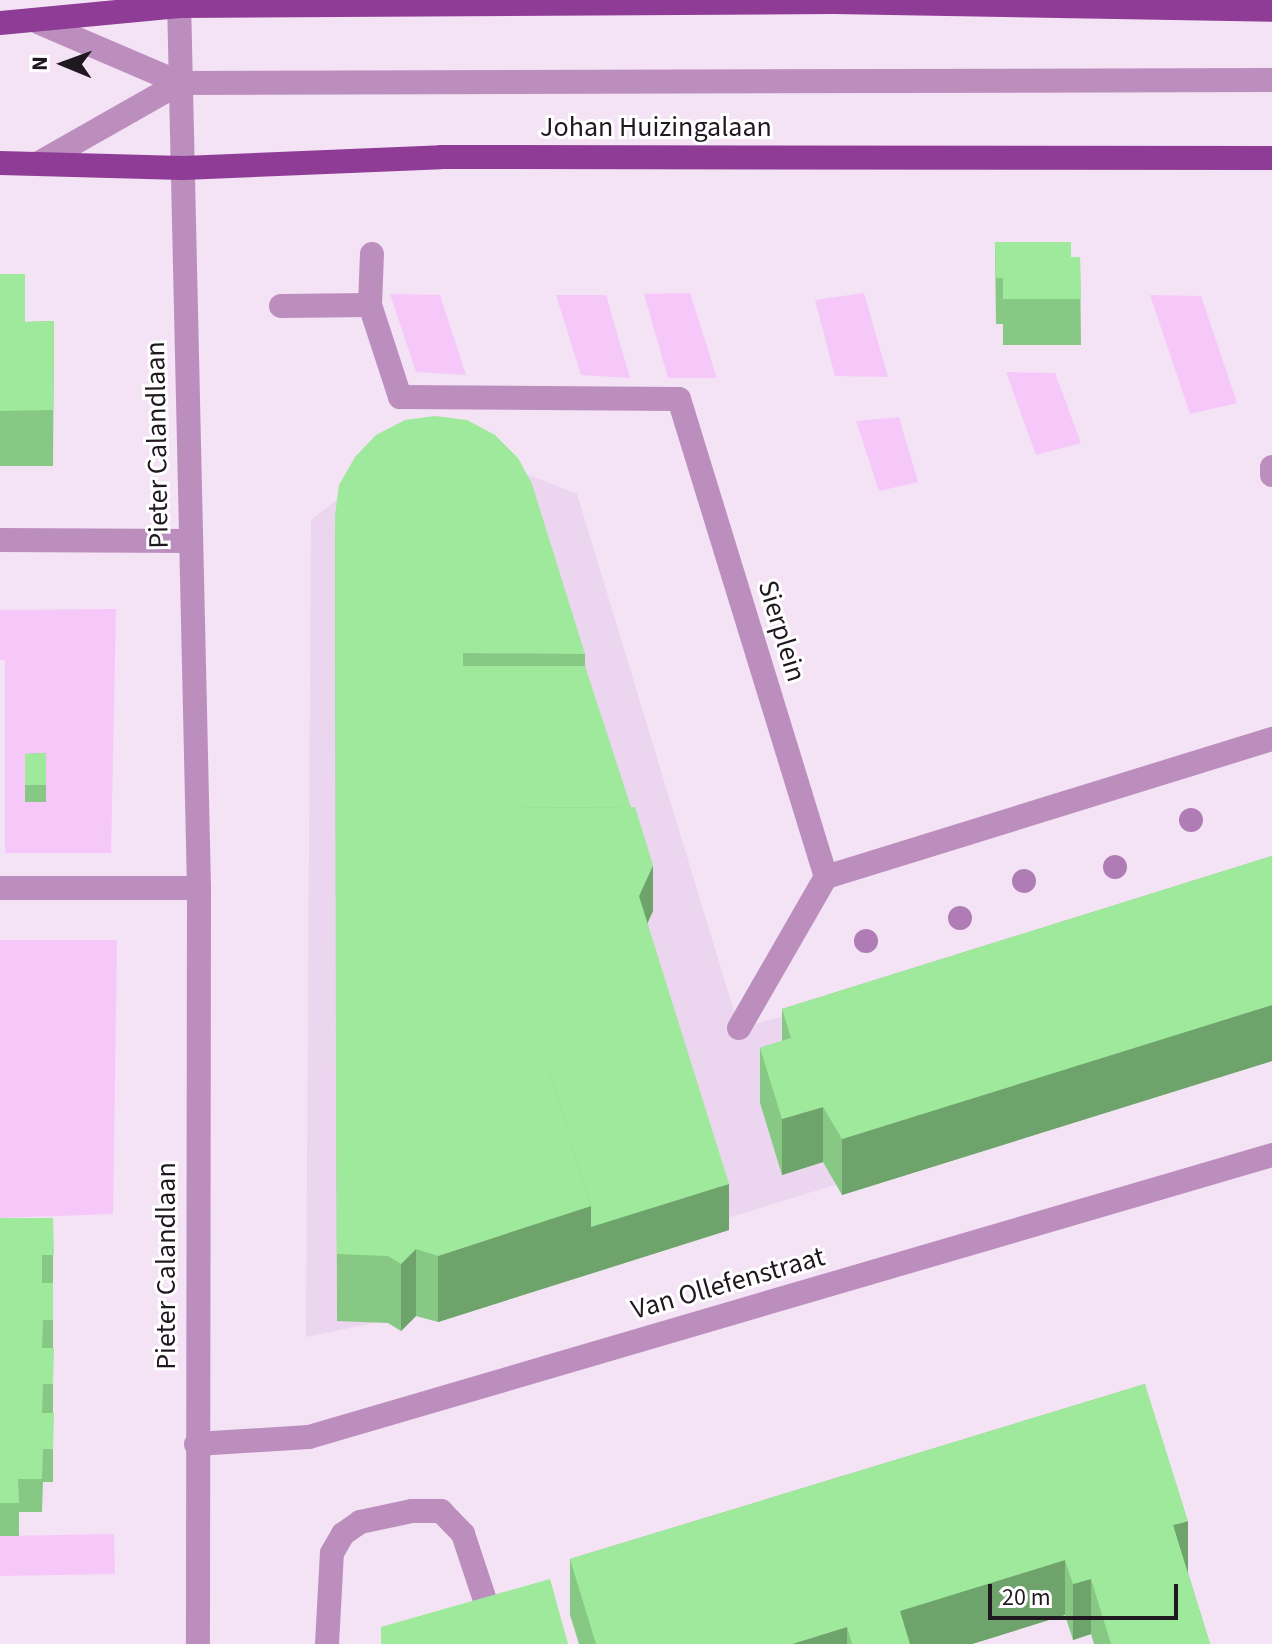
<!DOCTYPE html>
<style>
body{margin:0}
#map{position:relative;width:1272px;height:1644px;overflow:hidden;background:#f4e2f5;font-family:"Source Sans 3",sans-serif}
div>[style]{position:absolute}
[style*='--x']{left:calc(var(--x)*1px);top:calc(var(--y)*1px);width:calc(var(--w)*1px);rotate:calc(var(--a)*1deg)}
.built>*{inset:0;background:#ecd5ee}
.green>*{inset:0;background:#f6c8fa}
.minor>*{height:24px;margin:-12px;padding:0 12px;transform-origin:12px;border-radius:12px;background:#bb8ebe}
.major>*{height:24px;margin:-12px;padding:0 12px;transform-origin:12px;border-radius:12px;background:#8f3c97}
.trees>*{width:24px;height:24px;margin:-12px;border-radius:50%;background:#b07cb5}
.wall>*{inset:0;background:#88c885}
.shaded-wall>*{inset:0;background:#6fa36c}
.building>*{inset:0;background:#9ee99b}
span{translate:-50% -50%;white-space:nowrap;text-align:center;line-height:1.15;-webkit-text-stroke:6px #fff;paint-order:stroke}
.street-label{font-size:28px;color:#1f181f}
.north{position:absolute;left:24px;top:24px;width:80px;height:80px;-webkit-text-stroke:6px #fff;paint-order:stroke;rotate:271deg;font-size:22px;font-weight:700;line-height:32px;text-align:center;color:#1f181f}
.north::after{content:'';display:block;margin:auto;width:28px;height:36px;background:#1f181f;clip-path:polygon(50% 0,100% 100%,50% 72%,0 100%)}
.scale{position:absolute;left:988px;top:1584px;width:190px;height:36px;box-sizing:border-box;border:4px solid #1f181f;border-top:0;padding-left:10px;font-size:24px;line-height:28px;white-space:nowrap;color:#1f181f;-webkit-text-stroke:6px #fff;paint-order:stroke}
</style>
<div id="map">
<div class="built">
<i style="clip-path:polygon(422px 433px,577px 494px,739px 1028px,1272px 889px,1272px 1051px,407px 1316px,306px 1337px,311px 520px)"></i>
</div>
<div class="green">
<i style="clip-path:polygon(690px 293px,717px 378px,668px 378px,644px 294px)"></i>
<i style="clip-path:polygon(864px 293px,888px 377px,835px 376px,815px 300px)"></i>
<i style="clip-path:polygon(390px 294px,440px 295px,466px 375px,416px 372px)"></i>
<i style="clip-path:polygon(556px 295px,606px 295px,630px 378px,581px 375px)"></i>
<i style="clip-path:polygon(1150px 295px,1201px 296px,1237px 403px,1190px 414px)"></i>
<i style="clip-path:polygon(1006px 372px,1055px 373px,1081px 443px,1036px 455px)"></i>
<i style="clip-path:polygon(899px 417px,918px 482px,879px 491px,856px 421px)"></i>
<i style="clip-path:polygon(116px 609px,111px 853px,5px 853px,5px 660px,0 660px,0 610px)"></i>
<i style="clip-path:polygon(0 940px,117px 940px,113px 1214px,0 1218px)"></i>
<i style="clip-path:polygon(114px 1534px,115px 1574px,0 1576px,0 1536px)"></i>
</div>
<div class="minor">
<i style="--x:179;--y:0;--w:888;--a:88.71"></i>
<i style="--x:199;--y:888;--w:756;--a:90.08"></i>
<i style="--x:40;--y:23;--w:152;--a:23.2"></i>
<i style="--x:180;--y:83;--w:1092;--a:-0.16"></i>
<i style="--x:39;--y:163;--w:162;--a:-29.6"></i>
<i style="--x:370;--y:305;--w:51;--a:-87.8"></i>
<i style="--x:281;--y:306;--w:89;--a:-0.6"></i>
<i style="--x:370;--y:305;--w:97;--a:71.9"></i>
<i style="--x:400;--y:397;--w:279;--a:0.4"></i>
<i style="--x:679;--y:399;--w:500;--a:72.91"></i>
<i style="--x:826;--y:877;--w:467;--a:-17.2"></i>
<i style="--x:1272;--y:467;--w:8;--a:90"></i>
<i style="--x:0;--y:540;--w:188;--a:0.3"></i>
<i style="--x:0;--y:888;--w:199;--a:0"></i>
<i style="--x:739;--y:1028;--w:174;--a:-60.1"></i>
<i style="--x:196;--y:1444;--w:113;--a:-3.5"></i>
<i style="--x:309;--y:1437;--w:1003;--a:-16.32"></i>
<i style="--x:327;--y:1644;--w:91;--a:-86.9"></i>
<i style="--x:332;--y:1553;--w:22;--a:-60"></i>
<i style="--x:343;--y:1534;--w:21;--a:-35"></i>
<i style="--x:360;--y:1522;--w:53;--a:-11.9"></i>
<i style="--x:412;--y:1511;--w:29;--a:0"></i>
<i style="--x:441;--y:1511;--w:32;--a:46"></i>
<i style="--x:463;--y:1534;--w:98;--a:71.6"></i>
</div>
<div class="major">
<i style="--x:0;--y:23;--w:180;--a:-5.4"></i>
<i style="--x:179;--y:6;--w:655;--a:-0.35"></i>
<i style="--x:834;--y:2;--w:438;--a:1"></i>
<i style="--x:0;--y:163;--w:183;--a:1.6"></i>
<i style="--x:183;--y:168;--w:258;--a:-2.4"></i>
<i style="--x:441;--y:157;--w:831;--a:0.07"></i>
</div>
<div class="trees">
<i style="left:1191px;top:820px"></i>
<i style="left:1115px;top:867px"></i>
<i style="left:1024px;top:881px"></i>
<i style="left:960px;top:918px"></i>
<i style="left:866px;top:941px"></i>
</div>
<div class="wall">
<i style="clip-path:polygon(995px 242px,1071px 257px,1080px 257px,1081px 345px,1003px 345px,1003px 324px,996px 324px)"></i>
<i style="clip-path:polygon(0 274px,25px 322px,54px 321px,53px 466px,0 466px)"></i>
<i style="clip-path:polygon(335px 516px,585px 654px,585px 666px,653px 911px,647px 923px,729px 1230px,438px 1322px,416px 1316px,401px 1331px,388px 1323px,337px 1321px)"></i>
<i style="clip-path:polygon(46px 753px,46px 802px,25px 802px,25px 754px)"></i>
<i style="clip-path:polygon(1272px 856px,1272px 1061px,842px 1195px,823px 1162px,782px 1175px,760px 1103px,760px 1048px,782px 1041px,782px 1009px)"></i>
<i style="clip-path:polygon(0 1218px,53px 1218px,53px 1482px,43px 1482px,42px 1512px,19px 1512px,19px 1536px,0 1536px)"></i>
<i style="clip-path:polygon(1145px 1384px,1188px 1573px,1210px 1644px,1094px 1644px,1091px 1634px,1073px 1640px,1065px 1615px,972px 1644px,579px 1644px,570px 1615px,570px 1559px)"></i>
</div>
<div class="shaded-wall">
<i style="clip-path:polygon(653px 865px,653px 911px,639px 942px,639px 896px)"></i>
<i style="clip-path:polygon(1272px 1005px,1272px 1061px,842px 1195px,842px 1139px)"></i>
<i style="clip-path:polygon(823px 1107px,823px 1162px,782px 1175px,782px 1119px)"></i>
<i style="clip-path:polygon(729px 1184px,729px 1230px,438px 1322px,438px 1256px,591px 1206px)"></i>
<i style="clip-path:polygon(416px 1249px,416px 1316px,401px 1331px,401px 1264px)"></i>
<i style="clip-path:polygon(1188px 1521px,1188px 1577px,1173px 1525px)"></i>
<i style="clip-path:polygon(1065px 1560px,1065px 1615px,972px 1644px,900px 1644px,900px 1611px)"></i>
<i style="clip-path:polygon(1091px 1579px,1091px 1634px,1073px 1640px,1073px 1584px)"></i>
<i style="clip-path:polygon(847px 1627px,847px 1644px,792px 1644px)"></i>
</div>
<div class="building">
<i style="clip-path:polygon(995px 242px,1071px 242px,1071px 257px,1080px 257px,1081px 299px,1003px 299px,1003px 278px,996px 278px)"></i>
<i style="clip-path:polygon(0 274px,25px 274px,25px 322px,54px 321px,53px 410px,0 411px)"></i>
<i style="clip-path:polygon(435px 416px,467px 420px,495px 435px,518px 458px,532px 484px,585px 654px,463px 653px,463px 715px,501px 715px,501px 808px,635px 807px,653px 865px,639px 896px,729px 1184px,591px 1227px,591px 1206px,548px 1067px,336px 1067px,336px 1088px,335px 516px,339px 485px,355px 457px,376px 435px,405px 420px)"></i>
<i style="clip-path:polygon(463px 666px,585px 666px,631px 807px,501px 808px,501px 715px,463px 715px)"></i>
<i style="clip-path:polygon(46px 753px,46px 785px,25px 785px,25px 754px)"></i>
<i style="clip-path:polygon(1272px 856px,1272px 1005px,842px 1139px,823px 1107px,782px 1119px,760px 1048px,791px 1038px,782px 1009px)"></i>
<i style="clip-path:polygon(336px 1067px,548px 1067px,591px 1206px,438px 1256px,416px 1249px,401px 1264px,388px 1256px,337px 1254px)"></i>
<i style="clip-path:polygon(0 1218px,53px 1218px,54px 1255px,42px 1255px,42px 1283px,53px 1283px,53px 1320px,43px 1320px,42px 1348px,54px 1348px,53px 1384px,43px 1384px,42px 1413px,54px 1413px,53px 1449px,43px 1449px,42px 1479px,18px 1479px,19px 1503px,0 1503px)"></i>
<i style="clip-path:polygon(1145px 1384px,1188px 1521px,1173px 1525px,1210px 1644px,1111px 1644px,1091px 1579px,1073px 1584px,1065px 1560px,900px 1611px,910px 1644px,852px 1644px,847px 1627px,792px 1644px,596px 1644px,570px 1559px)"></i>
<i style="clip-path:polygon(550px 1579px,568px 1644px,381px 1644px,381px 1627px)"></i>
</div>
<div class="street-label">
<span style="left:656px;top:127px">Johan Huizingalaan</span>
<span style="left:157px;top:445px;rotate:-91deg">Pieter Calandlaan</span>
<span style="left:782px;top:631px;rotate:73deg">Sierplein</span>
<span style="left:166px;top:1266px;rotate:-90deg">Pieter Calandlaan</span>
<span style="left:728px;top:1283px;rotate:-16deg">Van Ollefenstraat</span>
</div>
<div class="north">N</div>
<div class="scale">20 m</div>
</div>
